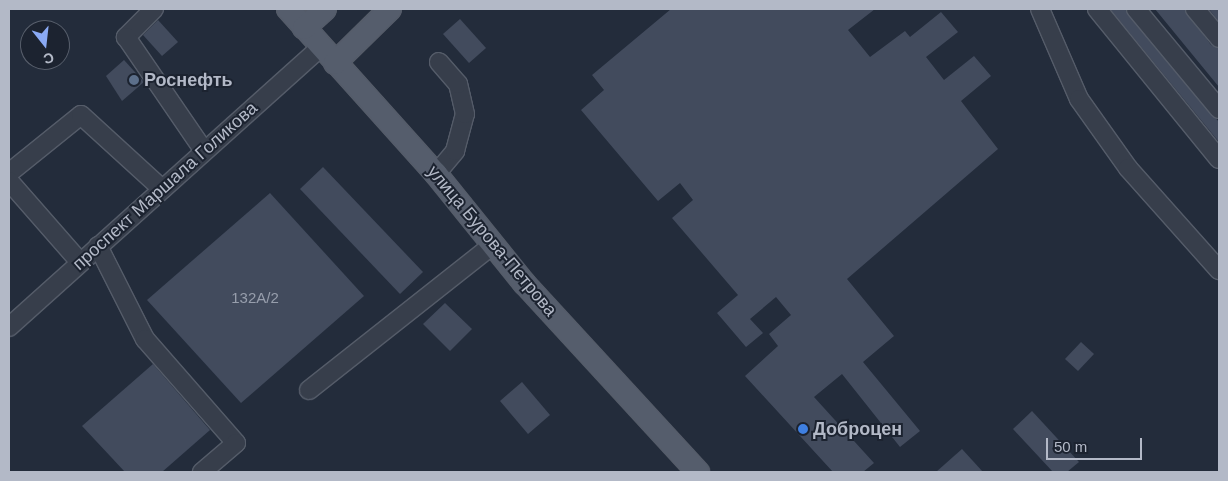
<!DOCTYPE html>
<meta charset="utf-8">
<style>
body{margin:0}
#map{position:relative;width:1228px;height:481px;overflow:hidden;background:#232c3b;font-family:Helvetica,sans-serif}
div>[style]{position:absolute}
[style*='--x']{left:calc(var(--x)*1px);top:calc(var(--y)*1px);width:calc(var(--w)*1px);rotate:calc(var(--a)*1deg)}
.building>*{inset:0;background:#424b5d}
.roads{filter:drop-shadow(1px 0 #555c69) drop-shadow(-1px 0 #555c69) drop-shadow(0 1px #555c69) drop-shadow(0 -1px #555c69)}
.minor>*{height:18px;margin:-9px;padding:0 9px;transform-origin:9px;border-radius:9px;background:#373e4b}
.major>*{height:22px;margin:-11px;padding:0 11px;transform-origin:11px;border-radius:11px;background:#555d6c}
.dots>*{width:14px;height:14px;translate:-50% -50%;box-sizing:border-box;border:2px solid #1c2330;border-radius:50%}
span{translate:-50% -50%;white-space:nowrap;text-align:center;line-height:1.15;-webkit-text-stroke:4px #1c2330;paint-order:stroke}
.number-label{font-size:15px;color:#979eac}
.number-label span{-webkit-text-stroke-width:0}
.poi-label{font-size:18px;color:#b3b9c7;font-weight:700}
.left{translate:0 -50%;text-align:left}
.street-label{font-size:18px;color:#b3b9c7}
.frame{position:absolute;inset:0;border:10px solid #b3b9c7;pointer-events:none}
.north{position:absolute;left:20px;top:20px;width:50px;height:50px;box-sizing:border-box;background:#1c2330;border:1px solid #585f6c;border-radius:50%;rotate:164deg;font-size:14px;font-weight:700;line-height:20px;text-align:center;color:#b3b9c7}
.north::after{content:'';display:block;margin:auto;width:18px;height:22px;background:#8aaaf5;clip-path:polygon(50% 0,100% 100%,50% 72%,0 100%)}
.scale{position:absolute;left:1046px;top:438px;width:96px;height:22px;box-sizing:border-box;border:2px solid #b3b9c7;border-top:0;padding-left:6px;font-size:15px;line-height:18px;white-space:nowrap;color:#b3b9c7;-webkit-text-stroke:4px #1c2330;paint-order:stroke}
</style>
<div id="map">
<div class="building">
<i style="clip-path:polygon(671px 9px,875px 9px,848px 30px,870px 57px,905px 31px,910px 37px,941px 12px,958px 32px,926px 57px,944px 80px,974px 56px,991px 76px,961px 101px,998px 149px,847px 279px,894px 336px,863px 362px,920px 431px,900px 447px,842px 374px,814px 397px,874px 463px,863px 472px,833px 472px,745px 376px,778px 346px,769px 334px,791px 315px,776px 297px,750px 319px,763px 333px,746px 347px,717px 313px,738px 295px,672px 218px,693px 200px,680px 183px,658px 201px,581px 110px,604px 90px,592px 75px)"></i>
<i style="clip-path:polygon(1110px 9px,1125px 9px,1219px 122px,1219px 142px)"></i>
<i style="clip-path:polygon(1155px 9px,1185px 9px,1211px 45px,1219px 48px,1219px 87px)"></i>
<i style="clip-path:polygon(1209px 9px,1219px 9px,1219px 22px)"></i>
<i style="clip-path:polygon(460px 19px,486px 48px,469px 63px,443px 34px)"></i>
<i style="clip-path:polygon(158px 20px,178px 42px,162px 56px,143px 35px)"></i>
<i style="clip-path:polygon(124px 60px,144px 82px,122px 101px,106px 76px)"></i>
<i style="clip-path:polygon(323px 167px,423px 272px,400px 294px,300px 189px)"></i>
<i style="clip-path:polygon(270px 193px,364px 296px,241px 403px,147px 300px)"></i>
<i style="clip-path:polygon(445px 303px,472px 329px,450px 351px,423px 324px)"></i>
<i style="clip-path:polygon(1081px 342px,1094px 354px,1078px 371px,1065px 359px)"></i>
<i style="clip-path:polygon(153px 364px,210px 430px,162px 472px,125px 472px,82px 426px)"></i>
<i style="clip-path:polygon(522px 382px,550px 415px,528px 434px,500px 401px)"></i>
<i style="clip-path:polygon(1032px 411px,1079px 462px,1067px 472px,1053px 472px,1013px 429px)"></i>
<i style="clip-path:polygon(962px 449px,983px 472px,936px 472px)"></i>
</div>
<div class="roads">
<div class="minor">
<i style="--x:154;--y:9;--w:40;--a:135"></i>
<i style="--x:126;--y:37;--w:138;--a:55.6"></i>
<i style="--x:1040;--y:9;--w:98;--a:66.6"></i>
<i style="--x:1079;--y:99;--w:85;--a:54.6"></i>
<i style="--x:1128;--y:168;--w:137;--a:48.3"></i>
<i style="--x:1097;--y:9;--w:193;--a:50.9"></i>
<i style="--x:1136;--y:9;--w:130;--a:50.3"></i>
<i style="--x:1195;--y:9;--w:38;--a:50"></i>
<i style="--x:9;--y:173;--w:92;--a:-38.9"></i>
<i style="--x:81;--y:115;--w:110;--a:42.4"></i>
<i style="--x:436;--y:174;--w:30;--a:-50"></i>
<i style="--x:455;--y:151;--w:38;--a:-75"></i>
<i style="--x:465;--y:114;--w:31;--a:-103"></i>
<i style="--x:458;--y:84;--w:29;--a:-131"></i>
<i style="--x:9;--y:181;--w:108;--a:48.8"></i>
<i style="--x:98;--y:246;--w:104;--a:63.2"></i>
<i style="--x:145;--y:339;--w:138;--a:48.8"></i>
<i style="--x:236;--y:443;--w:45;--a:139.5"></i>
<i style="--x:9;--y:327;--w:419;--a:-41.9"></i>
<i style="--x:309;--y:390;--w:236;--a:-38.3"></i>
</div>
<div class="major">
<i style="--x:288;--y:9;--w:222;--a:48.1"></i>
<i style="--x:436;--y:174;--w:140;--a:51.1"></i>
<i style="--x:524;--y:283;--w:257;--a:47.4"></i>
<i style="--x:304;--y:28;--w:28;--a:-42"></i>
<i style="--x:335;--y:63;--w:77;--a:-44.5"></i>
</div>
</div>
<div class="dots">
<i style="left:134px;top:80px;background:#5c6f8a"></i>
<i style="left:803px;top:429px;background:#3f7fe0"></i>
</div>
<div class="number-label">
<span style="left:255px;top:298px">132А/2</span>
</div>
<div class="poi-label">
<span class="left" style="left:144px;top:80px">Роснефть</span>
<span class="left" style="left:813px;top:429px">Доброцен</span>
</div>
<div class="street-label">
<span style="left:165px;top:186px;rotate:-42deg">проспект Маршала Голикова</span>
<span style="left:492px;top:241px;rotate:50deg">улица Бурова-Петрова</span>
</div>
<div class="frame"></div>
<div class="north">С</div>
<div class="scale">50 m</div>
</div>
